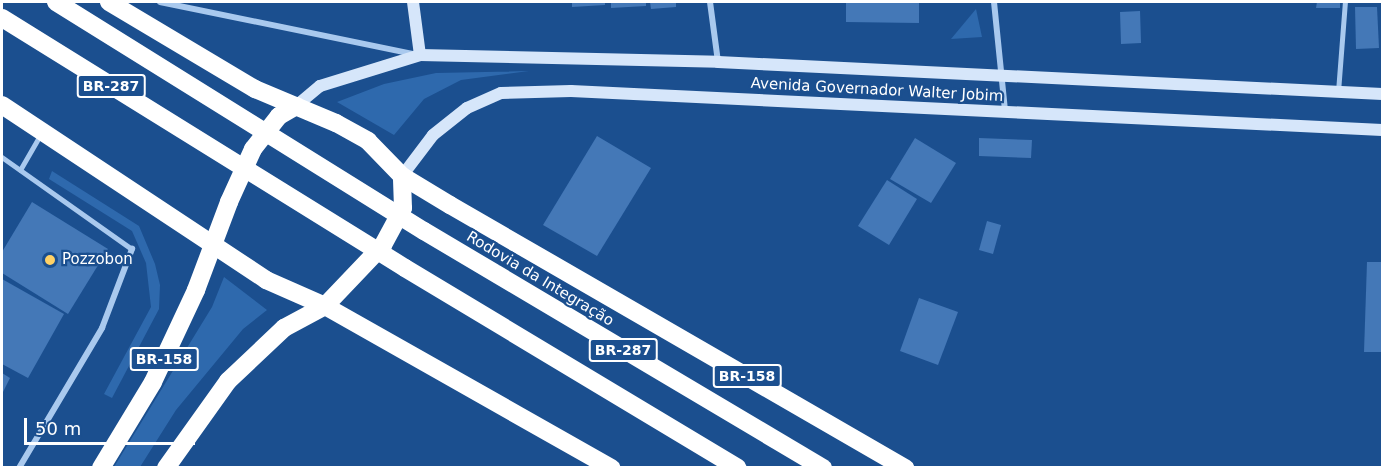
<!DOCTYPE html>
<meta charset="utf-8">
<style>
body{margin:0}
#map{position:relative;width:1384px;height:469px;overflow:hidden;background:#1b4f8f;font-family:"DejaVu Sans",sans-serif}
div>[style]{position:absolute}
[style*='--x']{left:calc(var(--x)*1px);top:calc(var(--y)*1px);width:calc(var(--w)*1px);rotate:calc(var(--a)*1deg)}
.green>*{inset:0;background:#2e69ad}
.building>*{inset:0;background:#4478b7}
.lane>*{height:4.5px;margin:-2.25px;padding:0 2.25px;transform-origin:2.25px;border-radius:2.25px;background:#a9c9ee}
.street>*{height:6px;margin:-3px;padding:0 3px;transform-origin:3px;border-radius:3px;background:#a9c9ee}
.secondary>*{height:12px;margin:-6px;padding:0 6px;transform-origin:6px;border-radius:6px;background:#d6e6fa}
.highway>*{height:18px;margin:-9px;padding:0 9px;transform-origin:9px;border-radius:9px;background:#fff}
.dots>*{width:16px;height:16px;translate:-50% -50%;box-sizing:border-box;border:3px solid #1b4f8f;border-radius:50%}
span{translate:-50% -50%;white-space:nowrap;text-align:center;line-height:1.15;-webkit-text-stroke:4.5px #1b4f8f;paint-order:stroke}
.shield-label span{padding:2px 4px;background:#1b4f8f;border:2px solid;border-radius:4px;-webkit-text-stroke-width:0}
.shield-label{font-size:14px;color:#fff;font-weight:700}
.street-label{font-size:15px;color:#fff}
.poi-label{font-size:15px;color:#fff}
.left{translate:0 -50%;text-align:left}
.frame{position:absolute;inset:0;border:3px solid #fff;pointer-events:none}
.scale{position:absolute;left:24px;top:418px;width:171px;height:27px;box-sizing:border-box;border:3px solid #fff;border-top:0;padding-left:8px;font-size:18px;line-height:21px;white-space:nowrap;color:#fff;-webkit-text-stroke:4px #1b4f8f;paint-order:stroke}
</style>
<div id="map">
<div class="green">
<i style="clip-path:polygon(976px 9px,982px 37px,951px 39px)"></i>
<i style="clip-path:polygon(529px 71px,461px 80px,424px 99px,394px 135px,337px 102px,384px 84px,436px 73px)"></i>
<i style="clip-path:polygon(52px 171px,139px 226px,155px 264px,160px 285px,159px 309px,112px 398px,104px 394px,151px 307px,146px 263px,132px 231px,49px 179px)"></i>
<i style="clip-path:polygon(224px 277px,267px 310px,243px 329px,176px 410px,140px 467px,114px 467px,212px 307px)"></i>
</div>
<div class="building">
<i style="clip-path:polygon(572px 2px,605px 2px,605px 5px,572px 7px)"></i>
<i style="clip-path:polygon(611px 2px,646px 2px,646px 6px,611px 8px)"></i>
<i style="clip-path:polygon(650px 2px,676px 2px,676px 7px,651px 9px)"></i>
<i style="clip-path:polygon(846px 2px,919px 2px,919px 23px,846px 22px)"></i>
<i style="clip-path:polygon(1317px 2px,1340px 2px,1340px 8px,1316px 8px)"></i>
<i style="clip-path:polygon(1355px 7px,1377px 7px,1379px 48px,1356px 49px)"></i>
<i style="clip-path:polygon(1140px 11px,1141px 43px,1121px 44px,1120px 12px)"></i>
<i style="clip-path:polygon(597px 136px,651px 168px,597px 256px,543px 225px)"></i>
<i style="clip-path:polygon(915px 138px,956px 163px,931px 203px,890px 179px)"></i>
<i style="clip-path:polygon(979px 138px,1032px 140px,1031px 158px,979px 156px)"></i>
<i style="clip-path:polygon(887px 180px,917px 199px,889px 245px,858px 226px)"></i>
<i style="clip-path:polygon(32px 202px,108px 249px,68px 314px,2px 273px,2px 252px)"></i>
<i style="clip-path:polygon(987px 221px,1001px 225px,993px 254px,979px 250px)"></i>
<i style="clip-path:polygon(1367px 262px,1382px 262px,1382px 352px,1364px 352px)"></i>
<i style="clip-path:polygon(2px 279px,64px 314px,28px 378px,2px 364px)"></i>
<i style="clip-path:polygon(919px 298px,958px 312px,938px 365px,900px 351px)"></i>
<i style="clip-path:polygon(2px 373px,10px 378px,2px 394px)"></i>
</div>
<div class="lane">
<i style="--x:1338;--y:92;--w:90;--a:-85.6"></i>
<i style="--x:2;--y:157;--w:159;--a:35.3"></i>
<i style="--x:20;--y:170;--w:39;--a:-60"></i>
</div>
<div class="street">
<i style="--x:160;--y:2;--w:259;--a:11.6"></i>
<i style="--x:710;--y:2;--w:61;--a:82.4"></i>
<i style="--x:994;--y:2;--w:110;--a:84.2"></i>
<i style="--x:19;--y:468;--w:163;--a:-59.3"></i>
<i style="--x:102;--y:328;--w:85;--a:-69.2"></i>
</div>
<div class="secondary">
<i style="--x:413;--y:2;--w:53;--a:82.5"></i>
<i style="--x:296;--y:106;--w:31;--a:-40"></i>
<i style="--x:320;--y:86;--w:105;--a:-17.2"></i>
<i style="--x:420;--y:55;--w:298;--a:1.3"></i>
<i style="--x:718;--y:62;--w:665;--a:2.76"></i>
<i style="--x:402;--y:176;--w:51;--a:-52.9"></i>
<i style="--x:433;--y:135;--w:43;--a:-38.5"></i>
<i style="--x:467;--y:108;--w:37;--a:-24"></i>
<i style="--x:501;--y:93;--w:70;--a:-1.6"></i>
<i style="--x:571;--y:91;--w:812;--a:2.75"></i>
</div>
<div class="highway">
<i style="--x:56;--y:2;--w:433;--a:31.9"></i>
<i style="--x:424;--y:231;--w:464;--a:30.7"></i>
<i style="--x:109;--y:2;--w:170;--a:30.8"></i>
<i style="--x:255;--y:89;--w:88;--a:22.8"></i>
<i style="--x:336;--y:123;--w:37;--a:29"></i>
<i style="--x:368;--y:141;--w:49;--a:45.8"></i>
<i style="--x:402;--y:176;--w:56;--a:31.1"></i>
<i style="--x:450;--y:205;--w:526;--a:30.03"></i>
<i style="--x:2;--y:18;--w:474;--a:31.8"></i>
<i style="--x:405;--y:268;--w:388;--a:31"></i>
<i style="--x:2;--y:105;--w:317;--a:33.5"></i>
<i style="--x:266;--y:280;--w:64;--a:23.8"></i>
<i style="--x:325;--y:306;--w:329;--a:29.5"></i>
<i style="--x:101;--y:468;--w:100;--a:-58.8"></i>
<i style="--x:153;--y:382;--w:102;--a:-64.9"></i>
<i style="--x:196;--y:290;--w:94;--a:-69.4"></i>
<i style="--x:229;--y:202;--w:58;--a:-65.6"></i>
<i style="--x:253;--y:149;--w:42;--a:-51.8"></i>
<i style="--x:279;--y:116;--w:20;--a:-30"></i>
<i style="--x:166;--y:468;--w:107;--a:-54.5"></i>
<i style="--x:228;--y:381;--w:77;--a:-43.4"></i>
<i style="--x:284;--y:328;--w:47;--a:-28.2"></i>
<i style="--x:325;--y:306;--w:84;--a:-46.4"></i>
<i style="--x:383;--y:245;--w:42;--a:-61.6"></i>
<i style="--x:403;--y:208;--w:32;--a:-92"></i>
</div>
<div class="dots">
<i style="left:50px;top:260px;background:#ffd166"></i>
</div>
<div class="shield-label">
<span style="left:111px;top:86px">BR-287</span>
<span style="left:623px;top:350px">BR-287</span>
<span style="left:164px;top:359px">BR-158</span>
<span style="left:747px;top:376px">BR-158</span>
</div>
<div class="street-label">
<span style="left:877px;top:90px;rotate:3deg">Avenida Governador Walter Jobim</span>
<span style="left:540px;top:279px;rotate:31deg">Rodovia da Integração</span>
</div>
<div class="poi-label">
<span class="left" style="left:62px;top:260px">Pozzobon</span>
</div>
<div class="frame"></div>
<div class="scale">50 m</div>
</div>
